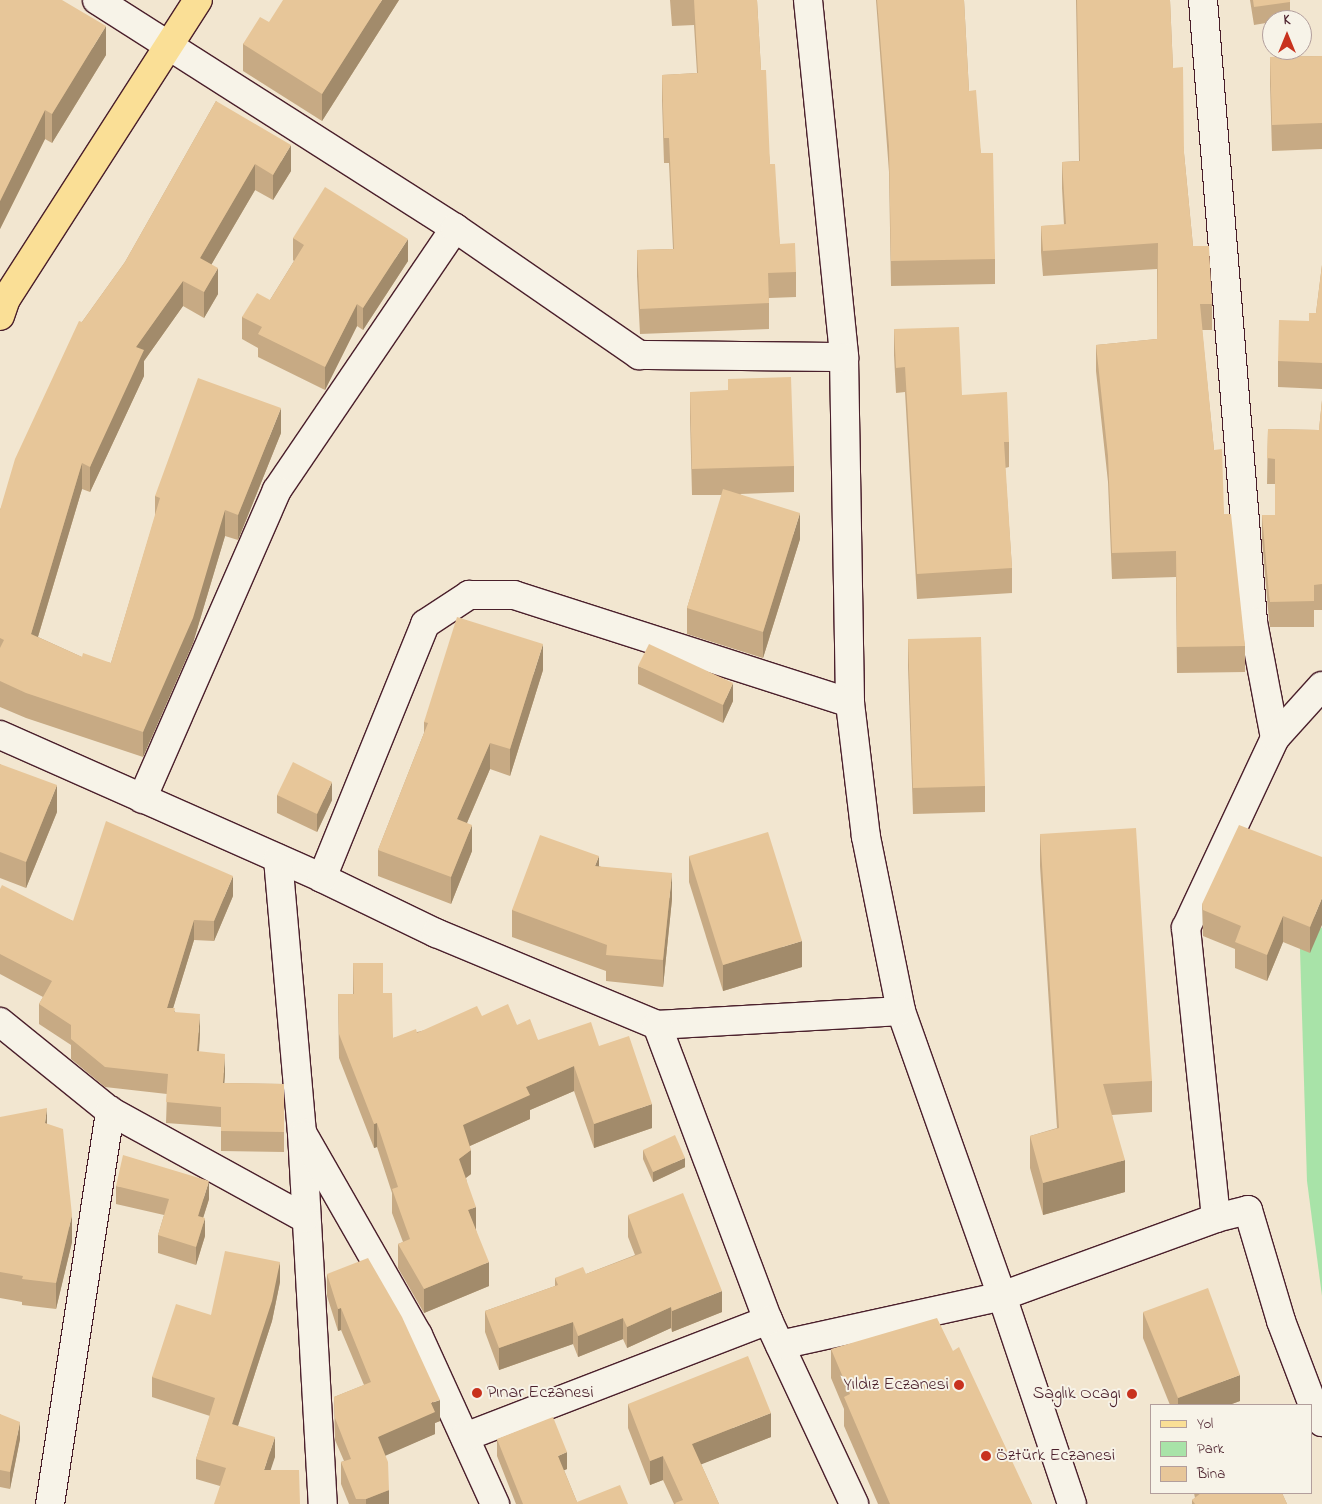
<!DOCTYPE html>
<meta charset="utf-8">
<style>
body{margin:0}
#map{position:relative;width:1322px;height:1504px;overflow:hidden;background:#f2e6d0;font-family:"Indie Flower",sans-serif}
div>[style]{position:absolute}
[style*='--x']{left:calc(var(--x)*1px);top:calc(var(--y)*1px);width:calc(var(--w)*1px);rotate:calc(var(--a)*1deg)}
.green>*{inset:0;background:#a8e3a8}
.roads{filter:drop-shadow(1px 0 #4a1f2b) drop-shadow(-1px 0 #4a1f2b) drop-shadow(0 1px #4a1f2b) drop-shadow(0 -1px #4a1f2b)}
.minor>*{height:28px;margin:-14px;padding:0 14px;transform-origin:14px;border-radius:14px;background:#f7f3e8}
.major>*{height:28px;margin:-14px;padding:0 14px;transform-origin:14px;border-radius:14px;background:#fadf96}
.wall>*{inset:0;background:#c7aa84}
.shaded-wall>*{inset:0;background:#a28b6b}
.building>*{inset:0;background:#e7c699}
.dots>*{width:14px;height:14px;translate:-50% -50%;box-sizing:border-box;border:2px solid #f7f3e8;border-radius:50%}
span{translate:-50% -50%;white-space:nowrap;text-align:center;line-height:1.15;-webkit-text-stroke:4px #f7f3e8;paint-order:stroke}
.poi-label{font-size:18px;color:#4a1f2b}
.right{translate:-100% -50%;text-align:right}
.left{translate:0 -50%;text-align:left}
.legend{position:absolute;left:1150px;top:1404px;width:162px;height:90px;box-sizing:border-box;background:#f7f3e8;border:1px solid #b29e9c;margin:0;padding:6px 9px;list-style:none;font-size:15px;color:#4a1f2b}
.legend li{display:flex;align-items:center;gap:10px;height:25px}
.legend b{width:25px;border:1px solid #b29e9c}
.north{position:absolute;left:1262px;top:10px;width:50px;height:50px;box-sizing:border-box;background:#f7f3e8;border:1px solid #b29e9c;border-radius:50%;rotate:0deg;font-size:14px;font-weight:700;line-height:20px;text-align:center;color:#4a1f2b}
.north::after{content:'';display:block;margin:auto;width:18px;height:22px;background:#c8321e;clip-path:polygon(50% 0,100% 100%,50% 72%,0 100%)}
</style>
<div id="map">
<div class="green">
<i style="clip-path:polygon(1322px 927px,1322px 1296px,1307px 1181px,1300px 949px)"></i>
</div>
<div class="roads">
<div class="minor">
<i style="--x:97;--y:0;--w:424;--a:32.5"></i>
<i style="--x:455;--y:228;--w:317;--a:124.2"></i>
<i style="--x:277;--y:490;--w:337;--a:113.6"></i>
<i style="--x:808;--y:0;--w:359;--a:84.2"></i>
<i style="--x:844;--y:357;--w:346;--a:89"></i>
<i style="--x:850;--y:703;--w:135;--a:83.2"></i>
<i style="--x:866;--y:837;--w:177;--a:78.6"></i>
<i style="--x:901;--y:1011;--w:302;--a:70.5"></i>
<i style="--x:1002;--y:1296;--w:219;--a:71.4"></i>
<i style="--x:1203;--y:0;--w:624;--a:85.4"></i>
<i style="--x:1253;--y:622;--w:118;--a:79.3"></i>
<i style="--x:455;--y:228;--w:224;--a:34.6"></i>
<i style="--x:639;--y:355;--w:205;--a:0.6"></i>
<i style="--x:0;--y:735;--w:352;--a:23.9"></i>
<i style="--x:322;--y:878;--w:127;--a:25.8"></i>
<i style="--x:436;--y:933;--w:239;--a:22.6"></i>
<i style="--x:657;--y:1025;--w:244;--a:-3.3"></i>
<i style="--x:278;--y:859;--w:275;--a:85"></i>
<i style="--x:302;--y:1133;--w:372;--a:86.8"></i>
<i style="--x:322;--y:878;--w:274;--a:-67.9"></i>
<i style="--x:425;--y:624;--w:53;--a:-33.4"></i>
<i style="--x:469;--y:595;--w:45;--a:0"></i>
<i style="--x:514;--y:595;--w:353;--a:17.8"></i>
<i style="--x:0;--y:1022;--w:141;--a:39"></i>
<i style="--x:110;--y:1111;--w:222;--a:28.8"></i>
<i style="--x:657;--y:1025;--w:315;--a:69.4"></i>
<i style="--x:768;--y:1320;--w:203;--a:64.9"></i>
<i style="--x:304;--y:1136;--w:229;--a:60.2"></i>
<i style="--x:418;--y:1335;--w:186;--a:65.5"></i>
<i style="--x:1216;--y:1218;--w:292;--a:-95.9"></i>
<i style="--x:1186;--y:928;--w:210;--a:-64.9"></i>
<i style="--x:1275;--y:738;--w:70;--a:-47.9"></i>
<i style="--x:780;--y:1345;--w:227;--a:-12.4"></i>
<i style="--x:1002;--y:1296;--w:228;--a:-20"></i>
<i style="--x:1216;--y:1218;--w:33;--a:-14"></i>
<i style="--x:1248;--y:1210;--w:116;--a:73.4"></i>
<i style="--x:1281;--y:1321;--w:102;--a:69.2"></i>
<i style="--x:1317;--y:1416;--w:8;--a:50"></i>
<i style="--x:465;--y:1437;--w:325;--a:-21.1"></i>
<i style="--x:50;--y:1504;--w:398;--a:-81.3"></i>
</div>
<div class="major">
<i style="--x:0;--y:316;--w:18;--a:-71"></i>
<i style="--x:6;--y:299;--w:355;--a:-57.3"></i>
</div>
</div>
<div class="wall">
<i style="clip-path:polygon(0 0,106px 55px,52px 143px,45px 139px,0 229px)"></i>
<i style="clip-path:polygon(399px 0,322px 121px,243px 71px,243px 44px,269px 22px)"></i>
<i style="clip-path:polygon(670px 0,757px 0,761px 70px,770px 164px,780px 244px,796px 272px,796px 297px,769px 298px,769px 329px,640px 334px,637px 276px,637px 250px,673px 249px,669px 163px,664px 163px,662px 100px,662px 75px,697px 73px,694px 25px,672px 26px)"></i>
<i style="clip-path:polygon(876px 0,964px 0,969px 91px,981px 153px,995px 259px,995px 284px,891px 286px,889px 172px)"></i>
<i style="clip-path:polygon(1076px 0,1170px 0,1173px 68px,1184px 153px,1193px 246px,1212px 304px,1212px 330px,1202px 330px,1214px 450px,1245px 646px,1245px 672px,1177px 673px,1176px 577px,1112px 579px,1108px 482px,1096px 371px,1096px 345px,1157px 339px,1157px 269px,1043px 276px,1041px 252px,1041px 226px,1064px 225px,1062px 188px,1062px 162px,1079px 161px)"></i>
<i style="clip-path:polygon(1250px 0,1290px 0,1290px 20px,1272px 20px,1272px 22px,1254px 25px)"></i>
<i style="clip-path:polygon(1322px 56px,1322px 149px,1272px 151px,1270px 83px,1270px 57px)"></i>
<i style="clip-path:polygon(216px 101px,291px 171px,273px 200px,255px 190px,211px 265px,218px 294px,204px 318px,183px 306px,144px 361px,144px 376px,90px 492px,82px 489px,38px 637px,82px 657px,111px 663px,155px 517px,155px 496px,281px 433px,238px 540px,225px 536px,193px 643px,143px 757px,26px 718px,0 707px,0 510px,82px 322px,125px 262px)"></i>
<i style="clip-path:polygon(293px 238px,408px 261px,363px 330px,357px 326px,325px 390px,258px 357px,258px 348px,242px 339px,242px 317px,270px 300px,294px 261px,293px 260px)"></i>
<i style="clip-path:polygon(1322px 265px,1322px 389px,1278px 387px,1278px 361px,1309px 321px,1316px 313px)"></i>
<i style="clip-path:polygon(894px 329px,962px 395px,1009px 442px,1009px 467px,1005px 468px,1012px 568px,1012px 593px,917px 599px,905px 392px,896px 393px,894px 355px)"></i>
<i style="clip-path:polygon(690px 392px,794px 466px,794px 492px,740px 494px,800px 539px,763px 658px,687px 634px,687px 608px,722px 495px,692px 495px,690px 418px)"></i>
<i style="clip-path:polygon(1322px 400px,1322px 610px,1314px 610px,1314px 627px,1270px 627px,1269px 620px,1262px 540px,1262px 515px,1275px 515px,1275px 484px,1267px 484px,1268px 429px,1319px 430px)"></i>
<i style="clip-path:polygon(908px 639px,985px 786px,985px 812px,913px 814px,908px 666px)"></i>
<i style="clip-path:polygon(638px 666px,733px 701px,723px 723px,638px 684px)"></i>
<i style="clip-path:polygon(543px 670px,510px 776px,490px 769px,467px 823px,472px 851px,451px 904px,378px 876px,378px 850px,424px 733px,424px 722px)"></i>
<i style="clip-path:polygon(0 764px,57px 812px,26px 888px,0 878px)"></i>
<i style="clip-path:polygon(277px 795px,332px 800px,317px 832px,277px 813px)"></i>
<i style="clip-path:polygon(1040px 834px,1152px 1081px,1152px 1112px,1112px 1115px,1125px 1192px,1043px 1215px,1030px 1168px,1030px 1136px,1057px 1128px,1040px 866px)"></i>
<i style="clip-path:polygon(689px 856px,802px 967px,723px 991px,689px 882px)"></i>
<i style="clip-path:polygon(1322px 857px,1310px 953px,1283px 942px,1267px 981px,1235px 968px,1235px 949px,1203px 936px,1202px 904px)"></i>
<i style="clip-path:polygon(599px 866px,672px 899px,663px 987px,606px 981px,606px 971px,512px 937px,512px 910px)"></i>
<i style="clip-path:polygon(0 889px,73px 921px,233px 896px,214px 941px,194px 940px,173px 1008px,175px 1012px,200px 1034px,199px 1052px,225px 1074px,224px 1083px,284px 1084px,284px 1152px,221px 1151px,221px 1127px,166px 1123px,167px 1094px,105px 1087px,71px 1059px,71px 1045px,39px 1024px,39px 1004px,43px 997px,0 974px)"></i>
<i style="clip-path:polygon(353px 963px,383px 993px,393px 1038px,482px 1016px,517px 1025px,538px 1040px,599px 1046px,652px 1128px,594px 1148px,574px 1091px,530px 1110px,530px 1119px,470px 1146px,471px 1174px,466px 1178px,476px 1230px,489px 1286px,424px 1313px,398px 1268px,398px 1244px,403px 1242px,392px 1213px,392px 1193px,377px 1147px,374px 1148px,339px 1058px,338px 994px,353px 994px)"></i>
<i style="clip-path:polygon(0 1117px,47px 1124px,72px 1242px,56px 1309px,22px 1305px,22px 1302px,0 1298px)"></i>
<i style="clip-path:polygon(643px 1150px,685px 1167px,653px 1182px,643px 1159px)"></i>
<i style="clip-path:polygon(116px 1186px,209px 1199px,203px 1218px,205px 1236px,196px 1265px,158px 1253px,158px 1235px,164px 1215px,116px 1204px)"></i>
<i style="clip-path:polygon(628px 1215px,722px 1312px,672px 1332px,671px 1328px,627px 1348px,623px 1339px,578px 1357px,573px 1344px,499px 1370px,485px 1332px,485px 1311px,555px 1286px,555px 1278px,586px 1274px,635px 1255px,628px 1237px)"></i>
<i style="clip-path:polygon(327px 1274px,440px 1421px,435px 1423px,435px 1434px,385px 1455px,389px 1504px,349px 1504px,341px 1484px,341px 1462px,344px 1461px,335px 1440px,334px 1397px,364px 1385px,341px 1330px,338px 1331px,327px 1296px)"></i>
<i style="clip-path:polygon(280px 1282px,272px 1321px,238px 1426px,275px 1457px,220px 1486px,196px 1479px,196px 1459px,210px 1416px,152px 1397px,152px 1377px,211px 1315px)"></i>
<i style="clip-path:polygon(1143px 1312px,1240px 1401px,1229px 1405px,1170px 1405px,1143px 1338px)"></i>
<i style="clip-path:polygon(831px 1349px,953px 1351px,1032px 1504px,878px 1504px,844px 1426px,844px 1409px,831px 1378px)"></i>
<i style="clip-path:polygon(628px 1404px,771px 1437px,701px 1464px,719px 1504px,674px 1504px,663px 1480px,650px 1485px,628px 1428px)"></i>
<i style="clip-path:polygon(0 1414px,20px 1439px,10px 1489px,0 1487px)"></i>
<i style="clip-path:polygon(497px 1439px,567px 1469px,564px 1470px,577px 1502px,628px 1504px,516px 1504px,497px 1456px)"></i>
<i style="clip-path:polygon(1194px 1493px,1282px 1493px,1287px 1504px,1192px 1504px,1192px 1500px,1195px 1498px)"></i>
</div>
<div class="shaded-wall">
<i style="clip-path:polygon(382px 0,399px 0,322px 121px,322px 94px)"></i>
<i style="clip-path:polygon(106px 26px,106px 55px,52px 143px,52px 114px)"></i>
<i style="clip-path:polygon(45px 110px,45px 139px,0 229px,0 201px)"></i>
<i style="clip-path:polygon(291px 145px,291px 171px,273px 200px,273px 175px)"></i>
<i style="clip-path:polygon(255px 164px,255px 190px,200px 284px,200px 258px)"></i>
<i style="clip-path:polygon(408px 239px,408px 261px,363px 330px,363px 308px)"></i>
<i style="clip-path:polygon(218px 268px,218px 294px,204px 318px,204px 292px)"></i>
<i style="clip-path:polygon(183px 281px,183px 306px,144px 361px,144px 376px,90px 492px,90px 467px,136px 347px)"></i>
<i style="clip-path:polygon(357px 304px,357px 326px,325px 390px,325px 367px)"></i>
<i style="clip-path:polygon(281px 408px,281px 433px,238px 540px,238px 515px)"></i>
<i style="clip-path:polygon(82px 463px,82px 489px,31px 660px,31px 634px)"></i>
<i style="clip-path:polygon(225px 510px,225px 536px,193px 643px,143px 757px,143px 732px)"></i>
<i style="clip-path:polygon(800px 513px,800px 539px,763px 658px,763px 632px)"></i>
<i style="clip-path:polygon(543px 644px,543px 670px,510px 776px,510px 749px)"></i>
<i style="clip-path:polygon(733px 683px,733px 701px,723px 723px,723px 705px)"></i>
<i style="clip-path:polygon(490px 743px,490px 769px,457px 846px,457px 819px)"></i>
<i style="clip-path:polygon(332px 782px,332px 800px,317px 832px,317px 814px)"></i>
<i style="clip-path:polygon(57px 785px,57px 812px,26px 888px,26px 862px)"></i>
<i style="clip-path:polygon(472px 825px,472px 851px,451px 904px,451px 877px)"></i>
<i style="clip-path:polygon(599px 856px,599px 882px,595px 866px)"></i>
<i style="clip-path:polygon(672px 873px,672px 899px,663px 987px,663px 960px)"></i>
<i style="clip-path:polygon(233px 876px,233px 896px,214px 941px,214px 921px)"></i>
<i style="clip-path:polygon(1322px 898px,1322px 925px,1310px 953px,1310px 927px)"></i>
<i style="clip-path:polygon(1283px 916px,1283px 942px,1267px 981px,1267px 955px)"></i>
<i style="clip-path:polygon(194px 920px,194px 940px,167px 1028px,167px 1008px)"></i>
<i style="clip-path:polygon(802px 941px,802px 967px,723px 991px,723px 965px)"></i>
<i style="clip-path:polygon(200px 1014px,200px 1034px,197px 1072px,197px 1051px)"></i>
<i style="clip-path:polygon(225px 1054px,225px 1074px,223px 1103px,223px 1083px)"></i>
<i style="clip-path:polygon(574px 1066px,574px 1091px,530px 1110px,530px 1119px,463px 1149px,463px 1125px,526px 1087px)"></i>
<i style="clip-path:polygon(652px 1104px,652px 1128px,594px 1148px,594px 1124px)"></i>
<i style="clip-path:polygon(47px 1108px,47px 1134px,45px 1123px)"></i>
<i style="clip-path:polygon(377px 1123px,377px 1147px,374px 1148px,374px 1124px)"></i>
<i style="clip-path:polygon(471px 1150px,471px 1174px,459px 1183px,459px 1159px)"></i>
<i style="clip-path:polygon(685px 1158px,685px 1167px,653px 1182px,653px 1172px)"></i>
<i style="clip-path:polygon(1125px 1160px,1125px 1192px,1043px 1215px,1043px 1183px)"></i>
<i style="clip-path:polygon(209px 1181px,209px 1199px,198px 1234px,198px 1216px)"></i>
<i style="clip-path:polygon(476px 1207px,476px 1232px,468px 1210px)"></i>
<i style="clip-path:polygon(72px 1215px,72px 1242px,56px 1309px,56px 1283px)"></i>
<i style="clip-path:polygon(205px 1218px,205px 1236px,196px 1265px,196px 1247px)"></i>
<i style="clip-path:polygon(280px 1262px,280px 1282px,272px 1321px,232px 1444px,232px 1424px)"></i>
<i style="clip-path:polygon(489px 1262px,489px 1286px,424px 1313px,424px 1289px)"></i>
<i style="clip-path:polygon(722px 1291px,722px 1312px,672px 1332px,672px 1311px)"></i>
<i style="clip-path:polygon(671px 1307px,671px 1328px,627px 1348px,627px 1327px)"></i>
<i style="clip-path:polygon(341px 1308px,341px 1330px,338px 1331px,338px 1309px)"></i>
<i style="clip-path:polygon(623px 1318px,623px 1339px,578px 1357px,578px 1336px)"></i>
<i style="clip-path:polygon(573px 1322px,573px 1344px,499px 1370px,499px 1348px)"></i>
<i style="clip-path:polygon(1240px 1375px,1240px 1401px,1229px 1405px,1178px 1405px,1178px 1398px)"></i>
<i style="clip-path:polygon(440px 1400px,440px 1421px,435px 1423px,435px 1434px,378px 1459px,378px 1437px,431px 1403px)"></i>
<i style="clip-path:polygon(771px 1413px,771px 1437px,692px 1468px,692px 1444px)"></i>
<i style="clip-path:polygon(20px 1422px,20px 1439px,10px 1489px,10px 1472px)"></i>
<i style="clip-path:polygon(275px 1437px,275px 1457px,264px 1490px,264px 1470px)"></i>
<i style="clip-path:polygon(567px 1452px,567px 1469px,558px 1473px,558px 1456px)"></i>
<i style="clip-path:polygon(663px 1456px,663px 1480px,650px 1485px,650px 1461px)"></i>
<i style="clip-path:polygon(389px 1490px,389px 1504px,366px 1504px,366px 1499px)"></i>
</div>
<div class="building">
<i style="clip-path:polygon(0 0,62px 0,106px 26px,52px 114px,45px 110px,0 201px)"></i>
<i style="clip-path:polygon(283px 0,382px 0,322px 94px,243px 44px,260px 17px,269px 22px)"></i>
<i style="clip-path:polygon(694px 0,757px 0,761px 70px,766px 70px,770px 164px,775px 164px,780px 244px,795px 243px,796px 272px,768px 273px,769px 303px,640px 309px,637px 250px,674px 249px,669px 138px,664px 138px,662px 75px,698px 73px)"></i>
<i style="clip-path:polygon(877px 0,964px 0,969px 91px,976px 90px,981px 153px,993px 153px,995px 259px,891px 261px,889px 147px)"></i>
<i style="clip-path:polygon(1077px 0,1170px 0,1173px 68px,1183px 67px,1184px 153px,1193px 246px,1209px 246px,1212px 304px,1200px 304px,1214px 450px,1222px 449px,1224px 514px,1231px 514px,1245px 646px,1177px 647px,1176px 551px,1112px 553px,1108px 456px,1096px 345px,1157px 339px,1158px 243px,1043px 251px,1041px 226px,1066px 224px,1062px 162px,1080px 161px)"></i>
<i style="clip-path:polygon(1253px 0,1290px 0,1290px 2px,1254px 7px)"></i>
<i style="clip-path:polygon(1322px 56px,1322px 123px,1272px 125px,1270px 57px)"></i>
<i style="clip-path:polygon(216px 101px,291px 145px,273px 175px,255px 164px,200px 258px,218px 268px,204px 292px,183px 281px,136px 347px,144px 350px,90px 467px,82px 463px,31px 634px,82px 657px,83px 653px,111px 663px,160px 498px,155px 496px,198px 378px,281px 408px,238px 515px,225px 510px,193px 618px,143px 732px,26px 693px,0 681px,0 648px,4px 640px,0 638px,0 510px,15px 459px,79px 321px,82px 322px,125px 262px)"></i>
<i style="clip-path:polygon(325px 187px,408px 239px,363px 308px,357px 304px,325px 367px,258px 334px,262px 327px,242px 317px,257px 293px,270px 300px,304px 245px,293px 238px)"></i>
<i style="clip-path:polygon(1322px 265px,1322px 363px,1278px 361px,1279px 320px,1309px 321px,1309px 313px,1316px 313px)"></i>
<i style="clip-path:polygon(959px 327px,962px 395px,1007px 392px,1009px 442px,1004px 442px,1012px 568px,917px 574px,905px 367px,896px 368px,894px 329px)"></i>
<i style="clip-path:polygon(791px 377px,794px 466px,692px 469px,690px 392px,728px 390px,728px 379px)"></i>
<i style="clip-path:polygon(1322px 400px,1322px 584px,1314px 585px,1314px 601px,1270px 602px,1269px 595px,1262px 515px,1275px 515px,1275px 459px,1267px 458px,1268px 429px,1319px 430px)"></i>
<i style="clip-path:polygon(723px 489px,800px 513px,763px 632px,687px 608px)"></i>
<i style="clip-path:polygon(457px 617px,543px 644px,510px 749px,490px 743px,457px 819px,472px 825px,451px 877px,378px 850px,428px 723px,424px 722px)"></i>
<i style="clip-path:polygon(981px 637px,985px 786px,913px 788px,908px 639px)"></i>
<i style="clip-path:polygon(649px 644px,733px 683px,723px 705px,638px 666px)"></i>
<i style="clip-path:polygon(293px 762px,332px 782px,317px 814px,277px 795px)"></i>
<i style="clip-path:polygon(0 764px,57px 785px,26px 862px,0 852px)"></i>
<i style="clip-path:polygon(106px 821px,233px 876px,214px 921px,194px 920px,167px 1008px,175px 1008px,174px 1012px,200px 1014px,197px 1051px,225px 1054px,223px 1083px,284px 1084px,284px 1132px,221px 1131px,221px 1107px,166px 1102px,168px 1074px,105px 1067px,71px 1039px,71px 1025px,39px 1004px,52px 981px,0 954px,0 889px,2px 885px,73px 921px)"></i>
<i style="clip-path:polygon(1239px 825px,1322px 857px,1322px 898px,1310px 927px,1283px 916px,1267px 955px,1235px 942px,1241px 926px,1203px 910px,1202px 904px)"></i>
<i style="clip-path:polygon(1136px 828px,1152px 1081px,1103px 1084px,1125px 1160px,1043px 1183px,1030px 1136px,1059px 1128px,1040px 834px)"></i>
<i style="clip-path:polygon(768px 832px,802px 941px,723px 965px,689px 856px)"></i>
<i style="clip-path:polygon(540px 835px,599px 856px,595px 866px,672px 873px,663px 960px,606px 955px,607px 945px,512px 910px)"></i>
<i style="clip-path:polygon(353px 963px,383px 963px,383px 993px,392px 993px,393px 1038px,416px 1029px,417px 1033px,477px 1006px,482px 1016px,508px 1004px,517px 1025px,530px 1019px,538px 1040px,591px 1022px,599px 1046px,629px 1036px,652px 1104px,594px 1124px,574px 1066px,526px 1087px,530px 1095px,463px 1125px,471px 1150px,459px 1159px,476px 1207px,468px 1210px,489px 1262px,424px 1289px,398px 1244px,410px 1239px,392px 1189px,398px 1187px,377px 1123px,374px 1124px,339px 1034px,338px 994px,354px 994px)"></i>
<i style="clip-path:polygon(47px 1108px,45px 1123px,63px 1129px,72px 1215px,56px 1283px,22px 1279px,23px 1276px,0 1272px,0 1117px)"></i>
<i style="clip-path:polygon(675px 1135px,685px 1158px,653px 1172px,643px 1150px)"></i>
<i style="clip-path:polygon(123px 1155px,209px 1181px,198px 1216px,205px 1218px,196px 1247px,158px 1235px,169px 1199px,116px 1186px)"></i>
<i style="clip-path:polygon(683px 1193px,722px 1291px,672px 1311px,671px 1307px,627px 1327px,623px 1318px,578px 1336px,573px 1322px,499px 1348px,485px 1311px,558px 1285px,555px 1278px,583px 1267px,586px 1274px,642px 1253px,628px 1215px)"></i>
<i style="clip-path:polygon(225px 1251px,280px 1262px,272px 1301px,232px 1424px,275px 1437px,264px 1470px,299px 1470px,300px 1504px,214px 1504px,226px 1468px,196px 1459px,215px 1398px,152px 1377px,176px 1304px,211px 1315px)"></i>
<i style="clip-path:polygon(368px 1258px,402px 1317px,440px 1400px,431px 1403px,435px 1412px,378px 1437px,388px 1462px,389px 1490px,366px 1499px,356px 1499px,341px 1462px,351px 1459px,335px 1418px,334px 1397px,371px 1382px,341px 1308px,338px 1309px,327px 1274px)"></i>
<i style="clip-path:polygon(1208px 1288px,1240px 1375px,1178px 1398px,1143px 1312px)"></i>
<i style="clip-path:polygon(937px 1318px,953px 1351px,959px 1347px,1032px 1504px,890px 1504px,844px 1397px,850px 1394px,831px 1349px)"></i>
<i style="clip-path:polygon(748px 1356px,771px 1413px,692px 1444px,719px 1504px,676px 1504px,675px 1503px,683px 1500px,663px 1456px,650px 1461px,628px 1404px)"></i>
<i style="clip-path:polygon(0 1414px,20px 1422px,10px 1472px,0 1470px)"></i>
<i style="clip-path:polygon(553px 1417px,567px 1452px,558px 1456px,577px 1502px,620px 1485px,628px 1504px,523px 1504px,497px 1439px)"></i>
<i style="clip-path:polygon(1201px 1493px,1282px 1493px,1287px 1504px,1195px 1504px,1192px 1500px)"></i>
</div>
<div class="dots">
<i style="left:959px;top:1385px;background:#c8321e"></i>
<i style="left:477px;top:1393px;background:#c8321e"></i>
<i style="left:1132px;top:1394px;background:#c8321e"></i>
<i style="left:986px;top:1456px;background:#c8321e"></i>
</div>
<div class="poi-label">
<span class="right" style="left:949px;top:1385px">Yıldız Eczanesi</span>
<span class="left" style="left:487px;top:1393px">Pınar Eczanesi</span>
<span class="right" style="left:1121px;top:1394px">Saglık Ocagı</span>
<span class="left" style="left:996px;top:1456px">Öztürk Eczanesi</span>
</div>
<ul class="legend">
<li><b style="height:6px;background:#fadf96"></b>Yol</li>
<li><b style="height:14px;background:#a8e3a8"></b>Park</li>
<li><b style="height:14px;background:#e7c699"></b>Bina</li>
</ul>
<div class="north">K</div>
</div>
